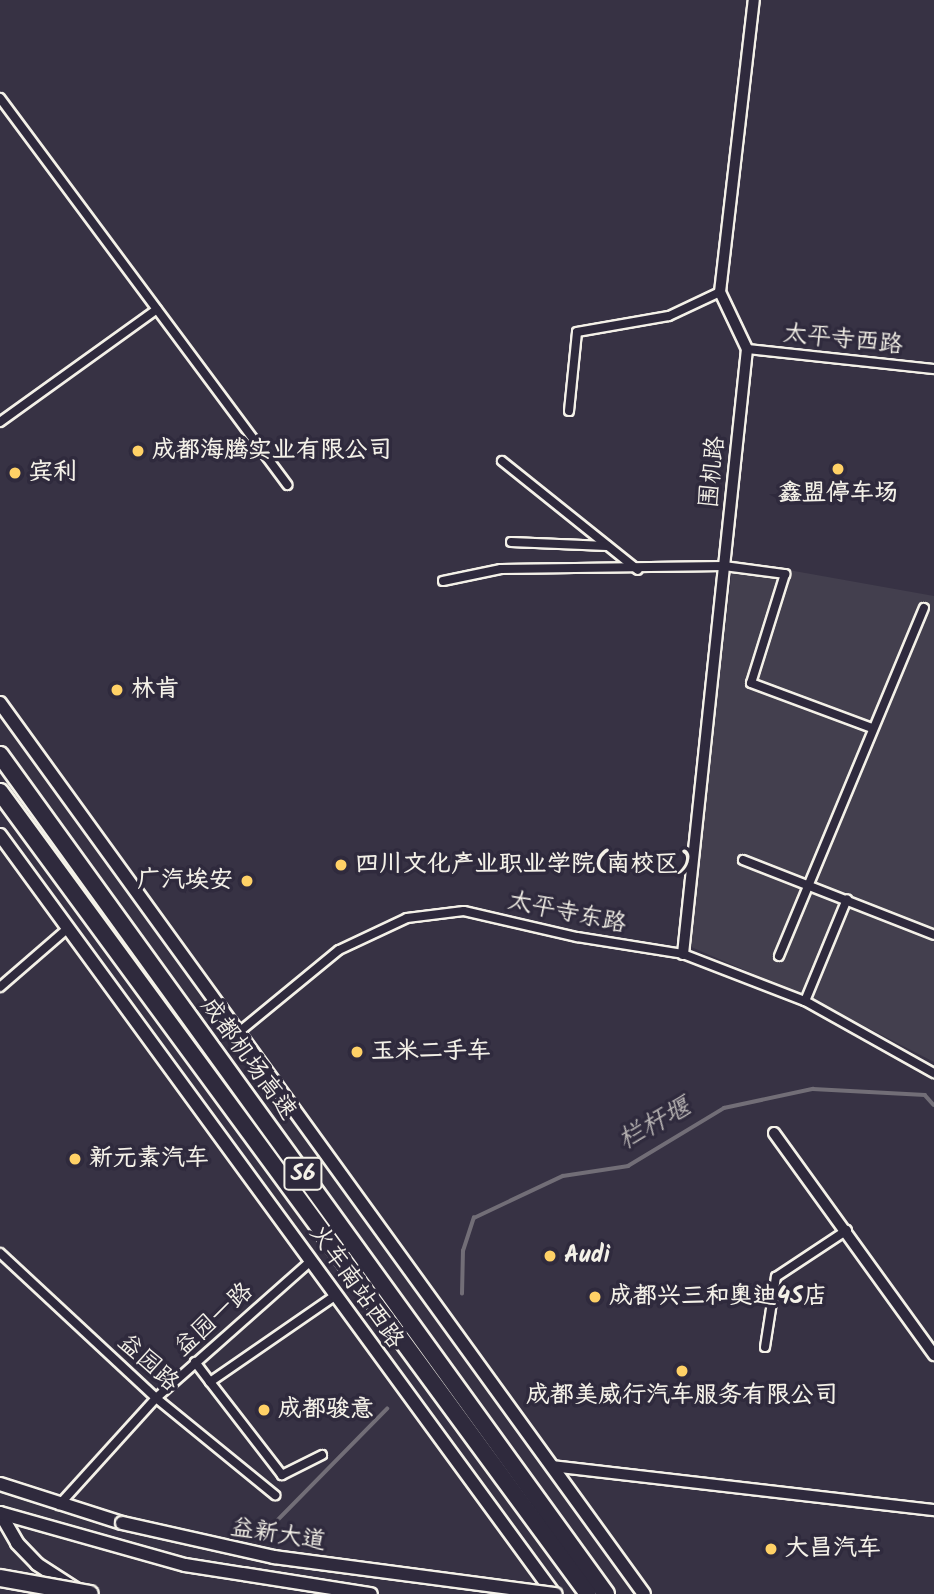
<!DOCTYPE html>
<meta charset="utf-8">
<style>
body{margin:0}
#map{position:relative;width:934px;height:1594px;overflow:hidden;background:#373244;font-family:Kalam,"LXGW WenKai TC",sans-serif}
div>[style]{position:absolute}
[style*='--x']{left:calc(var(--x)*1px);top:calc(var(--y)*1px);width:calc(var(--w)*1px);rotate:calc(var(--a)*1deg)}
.built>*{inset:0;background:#433f4e}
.stream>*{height:3.5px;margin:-1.75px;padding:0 1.75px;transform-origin:1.75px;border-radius:1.75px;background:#726e77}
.roads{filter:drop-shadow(2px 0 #f4f1e8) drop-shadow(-2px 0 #f4f1e8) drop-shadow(0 2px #f4f1e8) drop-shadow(0 -2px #f4f1e8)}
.minor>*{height:8px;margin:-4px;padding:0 4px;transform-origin:4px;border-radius:4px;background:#2f2a3d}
.tertiary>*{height:10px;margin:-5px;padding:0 5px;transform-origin:5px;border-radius:5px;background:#2f2a3d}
.secondary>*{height:12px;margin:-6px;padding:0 6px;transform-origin:6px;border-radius:6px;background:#2f2a3d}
.primary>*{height:12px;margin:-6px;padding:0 6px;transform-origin:6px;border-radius:6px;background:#2f2a3d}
.motorway>*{height:16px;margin:-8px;padding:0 8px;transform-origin:8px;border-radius:8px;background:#2f2a3d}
.bridges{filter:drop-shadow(2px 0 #f4f1e8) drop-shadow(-2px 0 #f4f1e8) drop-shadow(0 2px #f4f1e8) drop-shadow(0 -2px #f4f1e8)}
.primary-bridge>*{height:12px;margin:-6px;padding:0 6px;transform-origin:6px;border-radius:6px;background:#2f2a3d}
.motorway-bridge>*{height:16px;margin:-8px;padding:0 8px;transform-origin:8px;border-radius:8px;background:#2f2a3d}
.dots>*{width:19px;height:19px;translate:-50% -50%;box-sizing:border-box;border:4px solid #2f2a3d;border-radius:50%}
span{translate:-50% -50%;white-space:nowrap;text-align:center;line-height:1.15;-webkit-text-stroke:7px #2f2a3d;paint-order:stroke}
.shield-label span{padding:2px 5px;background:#2f2a3d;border:2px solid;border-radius:5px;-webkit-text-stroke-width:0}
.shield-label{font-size:23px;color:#f4f1e8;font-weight:700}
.street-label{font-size:24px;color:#f4f1e8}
.poi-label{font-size:24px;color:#f4f1e8;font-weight:700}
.left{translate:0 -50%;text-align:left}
.right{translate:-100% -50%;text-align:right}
.water-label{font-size:26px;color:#bab6b5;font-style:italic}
</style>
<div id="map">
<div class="built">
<i style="clip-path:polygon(733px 560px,934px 596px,934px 1062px,816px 1001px,689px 946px)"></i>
</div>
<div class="stream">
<i style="--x:462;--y:1294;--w:43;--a:-88.7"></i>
<i style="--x:463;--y:1251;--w:35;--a:-72"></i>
<i style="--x:474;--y:1218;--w:98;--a:-25.3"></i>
<i style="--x:563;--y:1176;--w:66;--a:-8.7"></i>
<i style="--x:628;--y:1166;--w:112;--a:-31.1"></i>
<i style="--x:724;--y:1108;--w:91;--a:-12.1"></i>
<i style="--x:813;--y:1089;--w:112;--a:3.1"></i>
<i style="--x:925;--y:1095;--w:13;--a:48"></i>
<i style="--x:263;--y:1535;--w:177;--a:-45.5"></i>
</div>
<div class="roads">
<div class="minor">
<i style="--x:0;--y:98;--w:482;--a:53.4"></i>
<i style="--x:747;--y:349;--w:188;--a:6.1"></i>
<i style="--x:569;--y:411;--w:79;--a:-84.2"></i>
<i style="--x:577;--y:332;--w:93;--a:-9.9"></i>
<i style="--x:669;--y:316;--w:56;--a:-25.2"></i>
<i style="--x:0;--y:422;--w:193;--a:-35.7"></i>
<i style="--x:502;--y:461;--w:174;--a:38.7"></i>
<i style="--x:511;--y:542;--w:96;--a:2.4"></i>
<i style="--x:443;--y:581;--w:59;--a:-11.7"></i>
<i style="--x:501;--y:569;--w:223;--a:-0.8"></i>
<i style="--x:724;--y:566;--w:62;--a:7.5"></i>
<i style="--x:785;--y:574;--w:114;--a:107.3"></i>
<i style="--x:751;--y:683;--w:129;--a:20.4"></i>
<i style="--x:743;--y:860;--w:205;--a:21.4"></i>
<i style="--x:779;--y:956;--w:377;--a:-67.4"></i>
<i style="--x:0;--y:987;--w:90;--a:-40.9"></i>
<i style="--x:805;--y:1001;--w:148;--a:29.2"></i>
<i style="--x:239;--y:1032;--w:129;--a:-39.4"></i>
<i style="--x:339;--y:950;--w:75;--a:-25.2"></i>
<i style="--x:407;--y:918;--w:57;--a:-7"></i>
<i style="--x:464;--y:911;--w:116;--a:13"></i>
<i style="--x:577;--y:937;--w:107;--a:9.1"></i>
<i style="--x:683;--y:954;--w:131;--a:21.1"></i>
<i style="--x:805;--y:1001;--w:110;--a:-67.6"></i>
<i style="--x:0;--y:1253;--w:213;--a:42.9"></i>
<i style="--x:156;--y:1398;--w:154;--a:39.2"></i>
<i style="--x:765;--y:1347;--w:71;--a:-81.1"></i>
<i style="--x:776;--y:1277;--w:85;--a:-33.5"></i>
<i style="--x:195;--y:1362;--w:25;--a:53"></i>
<i style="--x:322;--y:1455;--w:45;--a:153.4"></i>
<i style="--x:282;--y:1475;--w:118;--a:-127.7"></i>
<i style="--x:210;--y:1382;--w:153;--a:-34.6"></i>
<i style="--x:59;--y:1505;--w:144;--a:-47.8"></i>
<i style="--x:156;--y:1398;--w:208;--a:-41.5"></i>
</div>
<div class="tertiary">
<i style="--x:683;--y:954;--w:608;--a:-83.96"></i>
<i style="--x:747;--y:349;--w:63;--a:-115.3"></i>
<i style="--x:720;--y:292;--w:294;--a:-83.4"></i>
<i style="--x:774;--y:1133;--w:274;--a:54.2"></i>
<i style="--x:552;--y:1466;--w:385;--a:6.6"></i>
</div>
<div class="secondary">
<i style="--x:0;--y:703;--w:1099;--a:54.14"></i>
<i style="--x:0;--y:835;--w:940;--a:53.87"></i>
<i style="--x:0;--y:1513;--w:34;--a:60"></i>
<i style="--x:17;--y:1543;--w:29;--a:46"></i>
<i style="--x:37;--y:1564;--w:48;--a:33"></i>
</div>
<div class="primary">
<i style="--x:0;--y:1484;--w:128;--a:17.7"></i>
<i style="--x:0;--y:1513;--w:192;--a:15.7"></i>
<i style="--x:185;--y:1565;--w:188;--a:8.9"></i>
</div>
<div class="motorway">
<i style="--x:0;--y:755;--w:1035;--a:54.16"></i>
<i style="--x:0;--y:792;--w:994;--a:53.75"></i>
</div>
</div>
<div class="bridges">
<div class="primary-bridge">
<i style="--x:122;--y:1523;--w:156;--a:12.6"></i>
<i style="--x:274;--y:1557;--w:284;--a:7.5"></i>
</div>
<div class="motorway-bridge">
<i style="--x:0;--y:1578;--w:91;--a:10.1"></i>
</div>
</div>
<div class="dots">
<i style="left:138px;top:451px;background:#ffd166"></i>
<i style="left:838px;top:469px;background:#ffd166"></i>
<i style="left:15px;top:473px;background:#ffd166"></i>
<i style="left:117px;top:690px;background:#ffd166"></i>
<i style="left:341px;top:865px;background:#ffd166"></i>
<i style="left:247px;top:881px;background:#ffd166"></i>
<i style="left:357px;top:1052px;background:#ffd166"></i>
<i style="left:75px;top:1159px;background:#ffd166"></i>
<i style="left:550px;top:1256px;background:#ffd166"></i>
<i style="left:595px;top:1297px;background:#ffd166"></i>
<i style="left:682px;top:1371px;background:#ffd166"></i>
<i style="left:264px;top:1410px;background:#ffd166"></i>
<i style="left:771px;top:1549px;background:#ffd166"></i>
</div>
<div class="shield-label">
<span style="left:303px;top:1174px">S6</span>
</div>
<div class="street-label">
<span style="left:843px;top:340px;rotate:6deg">太平寺西路</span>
<span style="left:713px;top:472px;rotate:-84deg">围机路</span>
<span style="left:567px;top:913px;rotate:12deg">太平寺东路</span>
<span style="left:248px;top:1059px;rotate:54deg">成都机场高速</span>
<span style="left:356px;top:1287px;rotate:55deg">火车南站西路</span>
<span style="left:214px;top:1320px;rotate:-42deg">益园一路</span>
<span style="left:148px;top:1363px;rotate:42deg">益园路</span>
<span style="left:278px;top:1535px;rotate:9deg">益新大道</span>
</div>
<div class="poi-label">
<span class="left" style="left:152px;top:451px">成都海腾实业有限公司</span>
<span class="left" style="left:29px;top:473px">宾利</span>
<span style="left:838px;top:494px">鑫盟停车场</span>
<span class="left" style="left:131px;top:690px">林肯</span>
<span class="left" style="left:355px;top:865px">四川文化产业职业学院(南校区)</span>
<span class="right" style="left:233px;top:881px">广汽埃安</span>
<span class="left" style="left:371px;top:1052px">玉米二手车</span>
<span class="left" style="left:89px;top:1159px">新元素汽车</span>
<span class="left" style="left:564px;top:1256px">Audi</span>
<span class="left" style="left:609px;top:1297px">成都兴三和奥迪4S店</span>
<span style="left:682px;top:1396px">成都美威行汽车服务有限公司</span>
<span class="left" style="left:278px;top:1410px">成都骏意</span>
<span class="left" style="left:785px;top:1549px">大昌汽车</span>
</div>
<div class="water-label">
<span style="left:655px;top:1125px;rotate:-29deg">栏杆堰</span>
</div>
</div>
